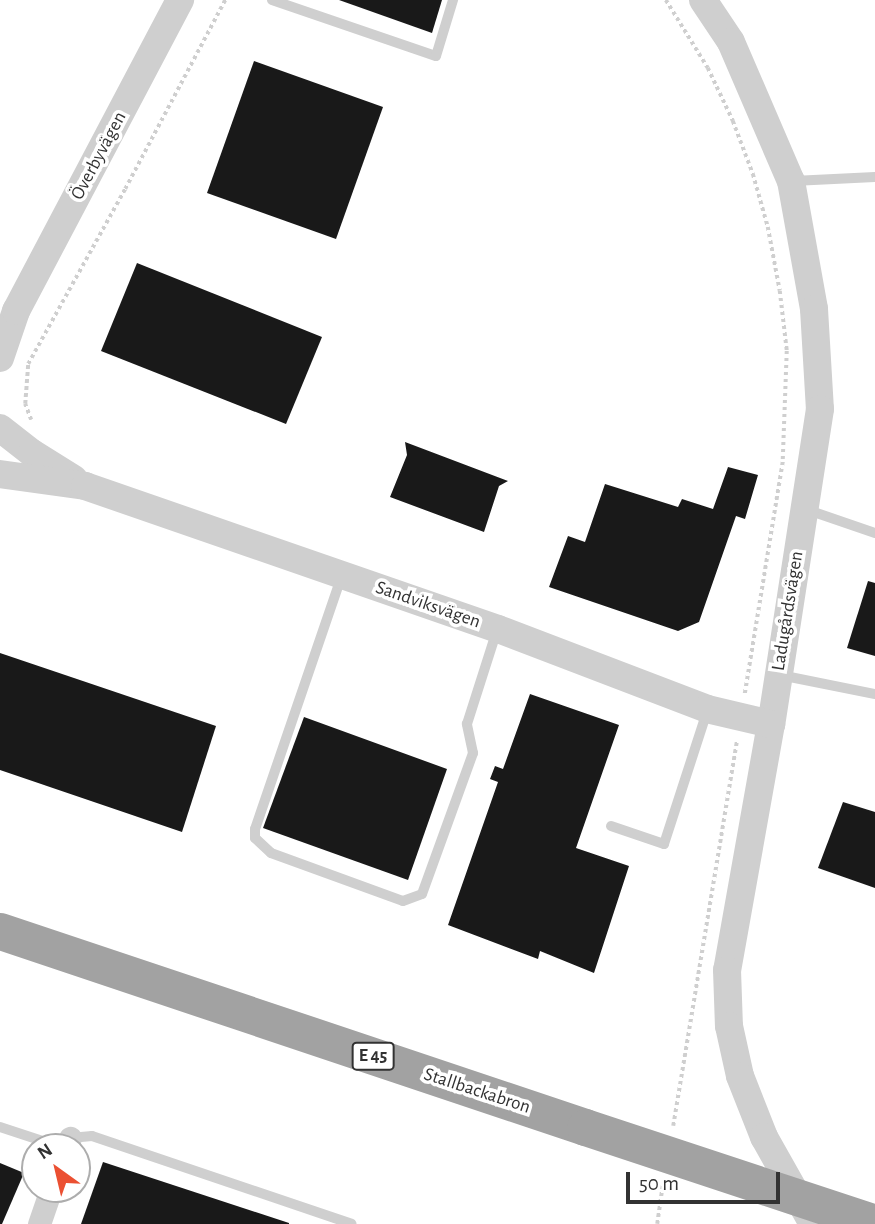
<!DOCTYPE html>
<meta charset="utf-8">
<style>
body{margin:0}
#map{position:relative;width:875px;height:1224px;overflow:hidden;background:#fff;font-family:"Alegreya Sans",sans-serif}
div>[style]{position:absolute}
[style*='--x']{left:calc(var(--x)*1px);top:calc(var(--y)*1px);width:calc(var(--w)*1px);rotate:calc(var(--a)*1deg)}
.building>*{inset:0;background:#191919}
.path>*{height:3.5px;margin-top:-1.75px;transform-origin:0;background:repeating-linear-gradient(90deg,#cfcfcf 0 3.5px,transparent 0 7px)}
.service>*{height:10px;margin:-5px;padding:0 5px;transform-origin:5px;border-radius:5px;background:#cfcfcf}
.minor>*{height:23px;margin:-11.5px;padding:0 11.5px;transform-origin:11.5px;border-radius:11.5px;background:#cfcfcf}
.tertiary>*{height:28px;margin:-14px;padding:0 14px;transform-origin:14px;border-radius:14px;background:#cfcfcf}
.trunk>*{height:37px;margin:-18.5px;padding:0 18.5px;transform-origin:18.5px;border-radius:18.5px;background:#a2a2a2}
.trunk-bridge>*{height:37px;margin:-18.5px;padding:0 18.5px;transform-origin:18.5px;border-radius:18.5px;background:#a2a2a2}
span{translate:-50% -50%;white-space:nowrap;text-align:center;line-height:1.15;-webkit-text-stroke:7px #fff;paint-order:stroke}
.shield-label span{padding:2px 5px;background:#fff;border:2px solid;border-radius:5px;-webkit-text-stroke-width:0}
.shield-label{font-size:18px;color:#323232;font-weight:700}
.street-label{font-size:19px;color:#323232}
.north{position:absolute;left:21px;top:1133px;width:70px;height:70px;box-sizing:border-box;background:#fff;border:2px solid #adadad;border-radius:50%;rotate:326deg;font-size:19px;font-weight:700;line-height:28px;text-align:center;color:#323232}
.north::after{content:'';display:block;margin:auto;width:24px;height:32px;background:#eb5032;clip-path:polygon(50% 0,100% 100%,50% 72%,0 100%)}
.scale{position:absolute;left:626px;top:1172px;width:154px;height:32px;box-sizing:border-box;border:4px solid #323232;border-top:0;padding-left:9px;font-size:21px;line-height:24px;white-space:nowrap;color:#323232;-webkit-text-stroke:5px #fff;paint-order:stroke}
</style>
<div id="map">
<div class="building">
<i style="clip-path:polygon(339px 0,442px 0,432px 33px)"></i>
<i style="clip-path:polygon(254px 61px,383px 107px,336px 239px,207px 193px)"></i>
<i style="clip-path:polygon(137px 263px,322px 337px,286px 424px,101px 351px)"></i>
<i style="clip-path:polygon(405px 442px,508px 481px,499px 486px,484px 532px,390px 497px,407px 455px)"></i>
<i style="clip-path:polygon(728px 467px,758px 475px,745px 519px,736px 516px,699px 622px,678px 631px,549px 587px,568px 536px,585px 542px,605px 484px,678px 507px,682px 499px,713px 509px)"></i>
<i style="clip-path:polygon(868px 581px,875px 583px,875px 656px,847px 648px)"></i>
<i style="clip-path:polygon(0 653px,216px 726px,182px 832px,0 770px)"></i>
<i style="clip-path:polygon(530px 694px,619px 725px,576px 848px,629px 866px,594px 973px,540px 951px,538px 959px,448px 925px,498px 782px,490px 779px,495px 766px,503px 769px)"></i>
<i style="clip-path:polygon(304px 717px,447px 769px,408px 880px,263px 828px)"></i>
<i style="clip-path:polygon(843px 802px,875px 812px,875px 888px,818px 868px)"></i>
<i style="clip-path:polygon(103px 1162px,289px 1223px,289px 1224px,81px 1224px)"></i>
<i style="clip-path:polygon(0 1163px,24px 1173px,2px 1224px,0 1224px)"></i>
</div>
<div class="path">
<i style="--x:666;--y:0;--w:80;--a:58.3"></i>
<i style="--x:708;--y:68;--w:59;--a:64.7"></i>
<i style="--x:733;--y:121;--w:57;--a:69.3"></i>
<i style="--x:753;--y:174;--w:55;--a:74.2"></i>
<i style="--x:768;--y:227;--w:65;--a:79.4"></i>
<i style="--x:780;--y:291;--w:60;--a:83.3"></i>
<i style="--x:787;--y:351;--w:111;--a:92.1"></i>
<i style="--x:783;--y:462;--w:235;--a:99.3"></i>
<i style="--x:31;--y:420;--w:17;--a:-111"></i>
<i style="--x:25;--y:404;--w:40;--a:-85.7"></i>
<i style="--x:28;--y:364;--w:200;--a:-61"></i>
<i style="--x:125;--y:189;--w:214;--a:-62.1"></i>
<i style="--x:673;--y:1126;--w:391;--a:-80.6"></i>
<i style="--x:657;--y:1224;--w:42;--a:-81.9"></i>
</div>
<div class="service">
<i style="--x:272;--y:0;--w:173;--a:18.9"></i>
<i style="--x:436;--y:56;--w:59;--a:-73.1"></i>
<i style="--x:793;--y:181;--w:82;--a:-2.8"></i>
<i style="--x:805;--y:509;--w:74;--a:18.9"></i>
<i style="--x:342;--y:575;--w:268;--a:108.9"></i>
<i style="--x:255;--y:829;--w:9;--a:90"></i>
<i style="--x:255;--y:838;--w:22;--a:43"></i>
<i style="--x:271;--y:853;--w:140;--a:20"></i>
<i style="--x:403;--y:901;--w:20;--a:-20"></i>
<i style="--x:422;--y:894;--w:150;--a:-70.1"></i>
<i style="--x:473;--y:753;--w:30;--a:-102"></i>
<i style="--x:467;--y:724;--w:99;--a:-72.3"></i>
<i style="--x:780;--y:675;--w:97;--a:11.3"></i>
<i style="--x:611;--y:826;--w:56;--a:18.8"></i>
<i style="--x:664;--y:844;--w:139;--a:-72"></i>
<i style="--x:0;--y:1127;--w:64;--a:18.2"></i>
<i style="--x:70;--y:1138;--w:22;--a:-5"></i>
<i style="--x:92;--y:1136;--w:274;--a:18.7"></i>
</div>
<div class="minor">
<i style="--x:66;--y:1147;--w:10;--a:-66"></i>
<i style="--x:39;--y:1224;--w:37;--a:-71"></i>
</div>
<div class="tertiary">
<i style="--x:703;--y:0;--w:50;--a:56.3"></i>
<i style="--x:731;--y:42;--w:151;--a:66.7"></i>
<i style="--x:791;--y:181;--w:130;--a:79.8"></i>
<i style="--x:814;--y:309;--w:100;--a:86.6"></i>
<i style="--x:820;--y:409;--w:319;--a:98.8"></i>
<i style="--x:771;--y:724;--w:250;--a:100.1"></i>
<i style="--x:727;--y:970;--w:56;--a:88"></i>
<i style="--x:729;--y:1026;--w:51;--a:77.6"></i>
<i style="--x:740;--y:1076;--w:66;--a:68.5"></i>
<i style="--x:764;--y:1137;--w:100;--a:60.6"></i>
<i style="--x:0;--y:358;--w:50;--a:-71.2"></i>
<i style="--x:16;--y:311;--w:352;--a:-62.2"></i>
<i style="--x:0;--y:428;--w:41;--a:38"></i>
<i style="--x:32;--y:453;--w:49;--a:31.8"></i>
<i style="--x:0;--y:474;--w:86;--a:8"></i>
<i style="--x:85;--y:486;--w:437;--a:19.1"></i>
<i style="--x:498;--y:629;--w:224;--a:20.9"></i>
<i style="--x:707;--y:709;--w:66;--a:13.2"></i>
</div>
<div class="trunk">
<i style="--x:0;--y:931;--w:617;--a:18.52"></i>
</div>
<div class="trunk-bridge">
<i style="--x:585;--y:1127;--w:305;--a:18.3"></i>
</div>
<div class="shield-label">
<span style="left:373px;top:1056px">E 45</span>
</div>
<div class="street-label">
<span style="left:99px;top:156px;rotate:-62deg">Överbyvägen</span>
<span style="left:428px;top:605px;rotate:19deg">Sandviksvägen</span>
<span style="left:788px;top:611px;rotate:-81deg">Ladugårdsvägen</span>
<span style="left:477px;top:1091px;rotate:18deg">Stallbackabron</span>
</div>
<div class="north">N</div>
<div class="scale">50 m</div>
</div>
